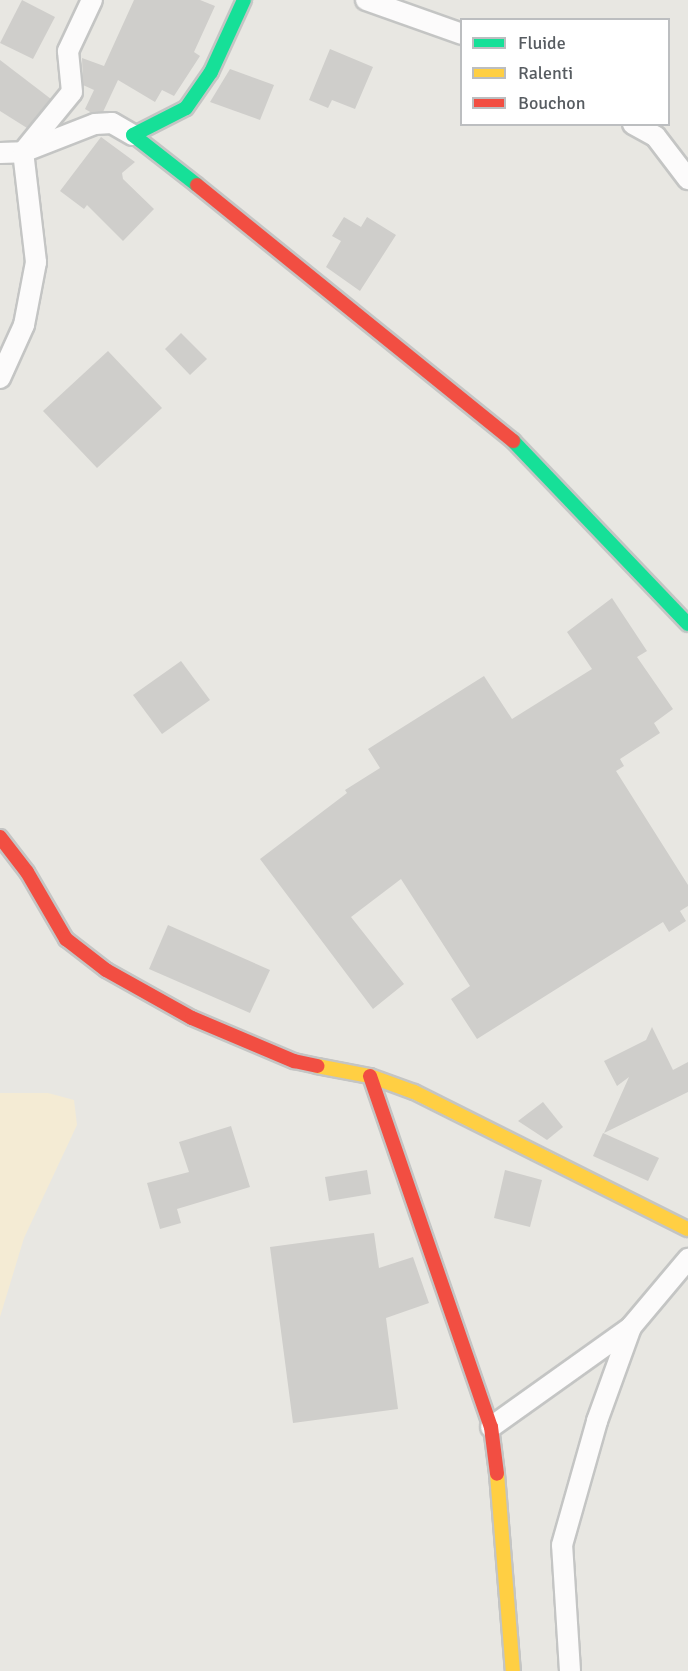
<!DOCTYPE html>
<style>
body{margin:0}
#map{position:relative;width:688px;height:1671px;overflow:hidden;background:#e8e7e2;font-family:Signika,sans-serif}
div>[style]{position:absolute}
[style*='--x']{left:calc(var(--x)*1px);top:calc(var(--y)*1px);width:calc(var(--w)*1px);rotate:calc(var(--a)*1deg)}
.sand>*{inset:0;background:#f4ebd4}
.building>*{inset:0;background:#cfcecb}
.roads{filter:drop-shadow(2px 0 #c4c5c4) drop-shadow(-2px 0 #c4c5c4) drop-shadow(0 2px #c4c5c4) drop-shadow(0 -2px #c4c5c4)}
.street>*{height:20px;margin:-10px;padding:0 10px;transform-origin:10px;border-radius:10px;background:#fcfbfb}
.fast>*{height:14px;margin:-7px;padding:0 7px;transform-origin:7px;border-radius:7px;background:#16e098}
.slow>*{height:14px;margin:-7px;padding:0 7px;transform-origin:7px;border-radius:7px;background:#ffcf43}
.jam>*{height:14px;margin:-7px;padding:0 7px;transform-origin:7px;border-radius:7px;background:#f24e42}
span{translate:-50% -50%;white-space:nowrap;text-align:center;line-height:1.15;-webkit-text-stroke:4.5px #fff;paint-order:stroke}
.legend{position:absolute;left:460px;top:18px;width:210px;height:108px;box-sizing:border-box;background:#fff;border:2px solid #bcbec0;margin:0;padding:8px 10px;list-style:none;font-size:18px;color:#575c61}
.legend li{display:flex;align-items:center;gap:12px;height:30px}
.legend b{width:30px;border:2px solid #bcbec0}
</style>
<div id="map">
<div class="sand">
<i style="clip-path:polygon(0 1093px,48px 1093px,74px 1100px,77px 1125px,24px 1238px,0 1317px)"></i>
</div>
<div class="building">
<i style="clip-path:polygon(22px 0,55px 17px,33px 59px,0 43px)"></i>
<i style="clip-path:polygon(134px 0,200px 0,215px 6px,194px 52px,200px 56px,174px 96px,162px 90px,155px 102px,118px 80px,103px 112px,92px 113px,85px 109px,94px 90px,83px 85px,82px 58px,104px 66px)"></i>
<i style="clip-path:polygon(330px 49px,373px 67px,355px 109px,332px 100px,328px 108px,309px 100px)"></i>
<i style="clip-path:polygon(0 60px,51px 99px,27px 128px,0 111px)"></i>
<i style="clip-path:polygon(230px 69px,274px 85px,260px 120px,210px 102px)"></i>
<i style="clip-path:polygon(101px 137px,135px 162px,122px 173px,123px 179px,154px 209px,123px 241px,87px 205px,84px 209px,60px 191px)"></i>
<i style="clip-path:polygon(344px 217px,361px 227px,367px 217px,396px 235px,360px 291px,326px 267px,341px 241px,332px 236px)"></i>
<i style="clip-path:polygon(181px 333px,207px 359px,190px 375px,165px 349px)"></i>
<i style="clip-path:polygon(108px 351px,162px 408px,97px 468px,43px 411px)"></i>
<i style="clip-path:polygon(612px 598px,647px 651px,637px 657px,673px 709px,654px 723px,660px 733px,620px 759px,624px 766px,616px 771px,688px 885px,688px 906px,680px 911px,686px 921px,669px 932px,663px 922px,477px 1039px,451px 999px,470px 986px,401px 879px,351px 917px,404px 984px,373px 1009px,260px 859px,347px 793px,345px 790px,380px 768px,368px 749px,484px 676px,512px 719px,592px 669px,567px 632px)"></i>
<i style="clip-path:polygon(181px 661px,210px 700px,162px 734px,133px 695px)"></i>
<i style="clip-path:polygon(168px 925px,270px 970px,250px 1013px,149px 969px)"></i>
<i style="clip-path:polygon(652px 1027px,673px 1070px,688px 1062px,688px 1092px,604px 1133px,629px 1077px,617px 1086px,604px 1061px,646px 1040px)"></i>
<i style="clip-path:polygon(543px 1102px,563px 1127px,547px 1140px,518px 1121px)"></i>
<i style="clip-path:polygon(231px 1126px,250px 1187px,177px 1209px,181px 1223px,160px 1229px,147px 1183px,189px 1172px,179px 1142px)"></i>
<i style="clip-path:polygon(603px 1133px,659px 1158px,648px 1181px,593px 1156px)"></i>
<i style="clip-path:polygon(367px 1170px,371px 1194px,329px 1201px,325px 1177px)"></i>
<i style="clip-path:polygon(505px 1170px,542px 1180px,530px 1227px,494px 1218px)"></i>
<i style="clip-path:polygon(374px 1233px,379px 1268px,413px 1257px,429px 1303px,386px 1318px,398px 1409px,293px 1423px,270px 1247px)"></i>
</div>
<div class="roads">
<div class="street">
<i style="--x:366;--y:0;--w:102;--a:19.5"></i>
<i style="--x:633;--y:124;--w:26;--a:29"></i>
<i style="--x:656;--y:137;--w:53;--a:52.7"></i>
<i style="--x:0;--y:153;--w:23;--a:-2"></i>
<i style="--x:23;--y:152;--w:77;--a:-21.3"></i>
<i style="--x:95;--y:124;--w:17;--a:-3"></i>
<i style="--x:112;--y:123;--w:24;--a:30"></i>
<i style="--x:0;--y:378;--w:58;--a:-65.6"></i>
<i style="--x:24;--y:325;--w:64;--a:-79.2"></i>
<i style="--x:36;--y:262;--w:111;--a:-96.7"></i>
<i style="--x:23;--y:152;--w:77;--a:-50.8"></i>
<i style="--x:72;--y:92;--w:41;--a:-95.6"></i>
<i style="--x:68;--y:51;--w:56;--a:-64.8"></i>
<i style="--x:491;--y:1427;--w:172;--a:-35.5"></i>
<i style="--x:570;--y:1671;--w:126;--a:-93.6"></i>
<i style="--x:562;--y:1545;--w:129;--a:-74.2"></i>
<i style="--x:597;--y:1421;--w:100;--a:-70.1"></i>
<i style="--x:631;--y:1327;--w:89;--a:-50"></i>
</div>
<div class="fast">
<i style="--x:197;--y:185;--w:81;--a:-142"></i>
<i style="--x:133;--y:135;--w:59;--a:-27"></i>
<i style="--x:186;--y:108;--w:44;--a:-55.2"></i>
<i style="--x:211;--y:72;--w:79;--a:-65.4"></i>
<i style="--x:513;--y:441;--w:253;--a:46.3"></i>
</div>
<div class="slow">
<i style="--x:317;--y:1066;--w:54;--a:10.7"></i>
<i style="--x:370;--y:1076;--w:47;--a:20"></i>
<i style="--x:414;--y:1092;--w:306;--a:26.6"></i>
<i style="--x:497;--y:1474;--w:198;--a:85.4"></i>
</div>
<div class="jam">
<i style="--x:197;--y:185;--w:407;--a:39"></i>
<i style="--x:0;--y:837;--w:44;--a:52.4"></i>
<i style="--x:27;--y:872;--w:78;--a:59.8"></i>
<i style="--x:66;--y:939;--w:51;--a:37.8"></i>
<i style="--x:106;--y:970;--w:98;--a:29.2"></i>
<i style="--x:192;--y:1018;--w:111;--a:22.9"></i>
<i style="--x:294;--y:1061;--w:24;--a:12"></i>
<i style="--x:370;--y:1076;--w:371;--a:71"></i>
<i style="--x:491;--y:1427;--w:47;--a:82.7"></i>
</div>
</div>
<ul class="legend">
<li><b style="height:8px;background:#16e098"></b>Fluide</li>
<li><b style="height:8px;background:#ffcf43"></b>Ralenti</li>
<li><b style="height:8px;background:#f24e42"></b>Bouchon</li>
</ul>
</div>
